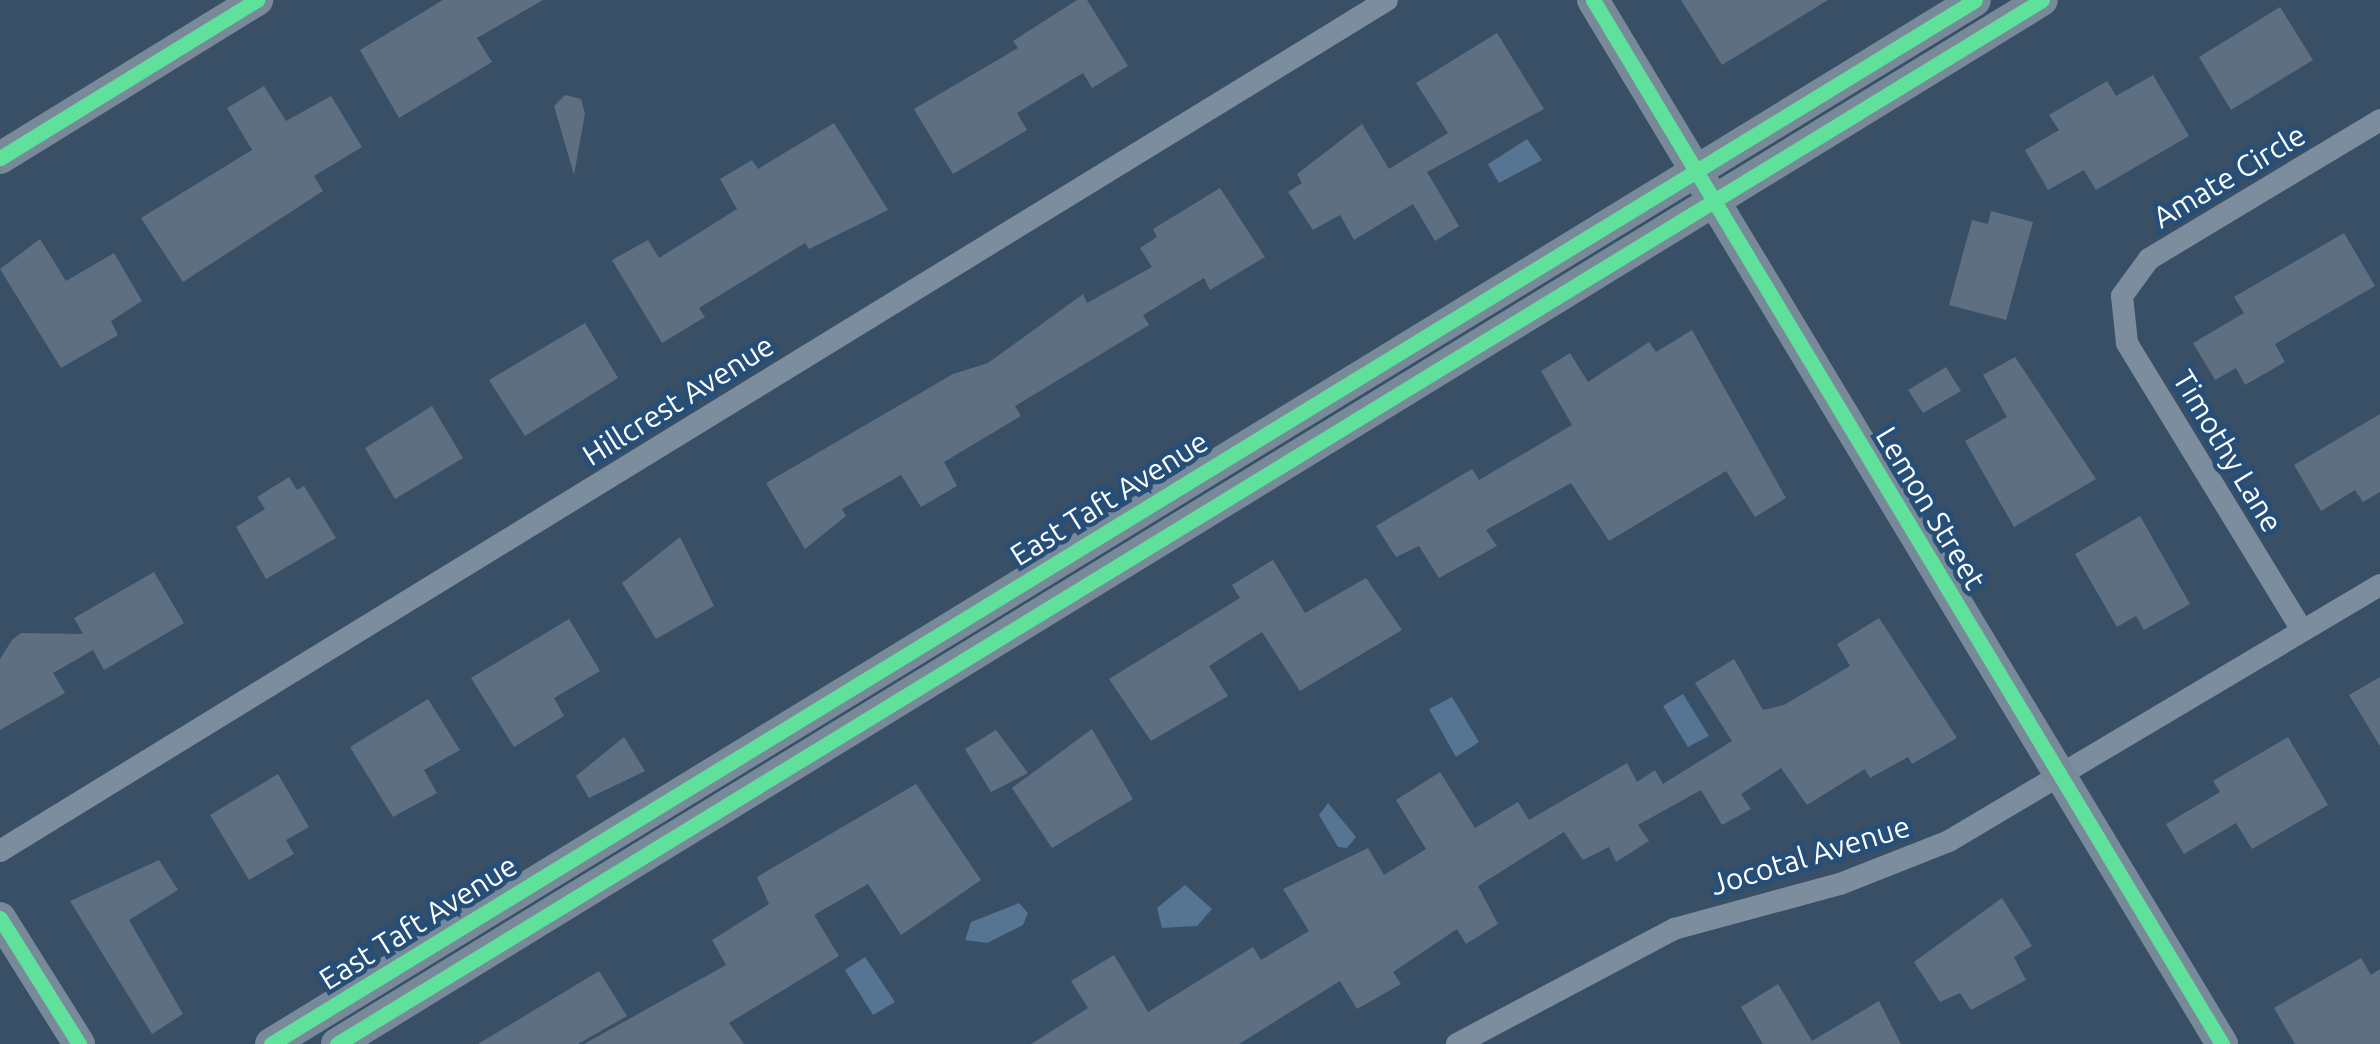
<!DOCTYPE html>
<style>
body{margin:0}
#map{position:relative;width:2380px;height:1044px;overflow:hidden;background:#384f66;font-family:Ubuntu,sans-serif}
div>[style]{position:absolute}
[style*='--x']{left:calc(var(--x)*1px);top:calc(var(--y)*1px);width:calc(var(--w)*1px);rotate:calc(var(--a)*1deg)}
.water>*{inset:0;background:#567494}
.building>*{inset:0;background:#5e6f81}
.street>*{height:22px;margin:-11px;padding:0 11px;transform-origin:11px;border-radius:11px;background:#7c8d9d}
.secondary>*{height:32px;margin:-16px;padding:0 16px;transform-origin:16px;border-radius:16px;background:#788999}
.cycleway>*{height:15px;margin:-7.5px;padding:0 7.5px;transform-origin:7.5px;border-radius:7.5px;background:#60e19b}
span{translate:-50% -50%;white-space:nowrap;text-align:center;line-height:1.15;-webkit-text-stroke:9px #254e79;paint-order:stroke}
.street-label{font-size:30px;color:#fff}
</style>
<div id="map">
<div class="water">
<i style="clip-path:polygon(1527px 139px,1542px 160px,1499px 183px,1488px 164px)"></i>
<i style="clip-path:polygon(1683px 694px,1709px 736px,1688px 747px,1663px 706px)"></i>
<i style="clip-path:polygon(1452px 697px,1479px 742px,1456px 757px,1429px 709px)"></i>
<i style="clip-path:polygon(1328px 803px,1356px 837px,1347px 848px,1338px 847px,1319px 815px)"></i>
<i style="clip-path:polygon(1185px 885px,1212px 909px,1197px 926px,1162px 928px,1157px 908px)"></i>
<i style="clip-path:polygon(1019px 903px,1028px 913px,1023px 925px,987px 943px,965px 940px,971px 922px)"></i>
<i style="clip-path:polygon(865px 957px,895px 1002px,873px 1015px,845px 970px)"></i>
</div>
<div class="building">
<i style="clip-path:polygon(443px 0,543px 0,477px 38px,492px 62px,399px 118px,360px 50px)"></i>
<i style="clip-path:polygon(1077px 0,1087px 0,1128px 66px,1092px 88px,1083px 73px,1017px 113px,1027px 130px,953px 174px,914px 109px,1018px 48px,1013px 41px)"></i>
<i style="clip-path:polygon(1681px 0,1828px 0,1722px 65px)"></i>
<i style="clip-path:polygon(2280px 7px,2313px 60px,2231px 110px,2199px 57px)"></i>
<i style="clip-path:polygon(1497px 33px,1544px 109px,1427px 172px,1459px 226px,1435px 241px,1413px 204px,1354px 240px,1340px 215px,1313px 230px,1288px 192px,1302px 183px,1297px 174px,1362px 124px,1389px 169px,1448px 133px,1416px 83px)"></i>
<i style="clip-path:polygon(2153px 75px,2189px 136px,2096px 190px,2084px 170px,2048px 190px,2025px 150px,2059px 130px,2049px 115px,2107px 81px,2116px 96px)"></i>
<i style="clip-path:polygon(264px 86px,286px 121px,331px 96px,362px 147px,314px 176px,323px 191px,183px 282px,141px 218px,252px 150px,227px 108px)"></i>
<i style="clip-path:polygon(565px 95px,581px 99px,585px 114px,574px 175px,554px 106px)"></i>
<i style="clip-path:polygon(834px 123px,888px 210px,809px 249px,805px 243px,699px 308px,705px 317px,662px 343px,612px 260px,648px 240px,659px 258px,737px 209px,720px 179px,752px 160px,758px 169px)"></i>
<i style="clip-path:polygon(1220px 188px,1265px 257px,1210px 290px,1204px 278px,1143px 315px,1149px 325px,1015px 406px,1021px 416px,944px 462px,957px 486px,921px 507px,901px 475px,842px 509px,846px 516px,805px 549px,766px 483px,953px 374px,988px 363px,1083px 294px,1087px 303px,1152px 267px,1140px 248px,1157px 237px,1153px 229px)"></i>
<i style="clip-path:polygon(1991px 211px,2033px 222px,2006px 320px,1949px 305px,1972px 220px,1988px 224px)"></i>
<i style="clip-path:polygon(2344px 233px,2375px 286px,2275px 344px,2285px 362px,2245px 385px,2236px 368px,2215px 380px,2193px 343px,2244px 313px,2234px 297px)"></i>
<i style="clip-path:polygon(40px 239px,66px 281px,114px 253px,142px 301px,111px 321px,118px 335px,61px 368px,0 269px)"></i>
<i style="clip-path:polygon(585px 323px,618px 378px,525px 436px,489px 380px)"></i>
<i style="clip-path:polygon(1692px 330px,1786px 498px,1755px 517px,1726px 471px,1609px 541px,1571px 483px,1486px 530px,1497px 546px,1439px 578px,1419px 546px,1396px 557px,1376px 526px,1472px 469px,1479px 480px,1572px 425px,1541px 371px,1570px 353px,1588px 382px,1649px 342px,1656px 352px)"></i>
<i style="clip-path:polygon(2015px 357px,2096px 479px,2014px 527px,1965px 441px,2007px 417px,1983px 375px)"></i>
<i style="clip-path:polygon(1946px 367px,1961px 391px,1923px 413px,1908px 390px)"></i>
<i style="clip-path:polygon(432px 406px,463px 458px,395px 499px,365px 448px)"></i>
<i style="clip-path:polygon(2380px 414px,2380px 492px,2363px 502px,2355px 490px,2321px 511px,2294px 465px)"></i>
<i style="clip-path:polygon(289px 477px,297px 490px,304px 486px,336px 538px,266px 579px,236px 527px,265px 509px,257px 497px)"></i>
<i style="clip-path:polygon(2140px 516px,2190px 604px,2144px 630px,2136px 616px,2117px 627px,2075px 554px)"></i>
<i style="clip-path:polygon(680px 537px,714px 606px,656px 639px,622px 583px)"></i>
<i style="clip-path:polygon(1273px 560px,1305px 613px,1366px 578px,1402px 630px,1300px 691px,1262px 632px,1209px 666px,1228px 696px,1151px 741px,1109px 679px,1240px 598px,1232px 585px)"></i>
<i style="clip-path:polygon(154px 572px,184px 623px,104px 670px,93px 650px,53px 673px,65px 693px,0 730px,0 659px,12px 640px,21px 633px,83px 634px,74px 618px)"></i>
<i style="clip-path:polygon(1879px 618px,1957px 738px,1912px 764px,1908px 757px,1870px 778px,1865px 769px,1807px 805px,1781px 768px,1741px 794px,1751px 809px,1722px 825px,1701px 790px,1638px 825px,1649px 841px,1616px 862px,1609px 847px,1583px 860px,1564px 832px,1478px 886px,1498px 924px,1466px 944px,1457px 929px,1393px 972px,1401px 984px,1357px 1009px,1340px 981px,1239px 1044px,1031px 1044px,1088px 1008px,1071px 981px,1114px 955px,1148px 1012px,1253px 947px,1261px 960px,1309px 931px,1283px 889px,1368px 848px,1384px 875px,1426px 849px,1396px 800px,1440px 772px,1475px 828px,1518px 802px,1529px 820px,1627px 763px,1637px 782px,1655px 770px,1663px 784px,1732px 741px,1695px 683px,1734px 659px,1763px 710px,1784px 705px,1850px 666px,1837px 644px)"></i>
<i style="clip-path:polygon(569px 619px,600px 671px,554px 698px,564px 716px,514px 747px,471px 678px)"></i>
<i style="clip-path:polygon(2380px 677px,2380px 746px,2349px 695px)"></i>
<i style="clip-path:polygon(428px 699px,460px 750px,424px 770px,437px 793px,393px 817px,350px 747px)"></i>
<i style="clip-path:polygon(1092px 729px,1133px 799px,1052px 848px,1012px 788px)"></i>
<i style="clip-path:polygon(996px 730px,1028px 773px,991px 792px,965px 749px)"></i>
<i style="clip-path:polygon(624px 737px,645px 771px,589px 798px,576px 776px)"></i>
<i style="clip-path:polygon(2288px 737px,2328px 805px,2252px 849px,2236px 823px,2184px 854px,2166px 824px,2220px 792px,2213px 781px)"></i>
<i style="clip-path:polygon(278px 774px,309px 827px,286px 840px,294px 854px,249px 880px,210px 815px)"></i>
<i style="clip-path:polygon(916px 784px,981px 880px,901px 935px,868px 884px,814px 915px,839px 956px,729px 1023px,744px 1044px,584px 1044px,726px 965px,712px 940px,769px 904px,757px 877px)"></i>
<i style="clip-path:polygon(159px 860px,178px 890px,129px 920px,183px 1014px,152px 1034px,70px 901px)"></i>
<i style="clip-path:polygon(2002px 898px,2032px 946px,2014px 957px,2026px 980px,1971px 1010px,1960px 993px,1940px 1002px,1914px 962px)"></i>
<i style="clip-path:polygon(2361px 958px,2371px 975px,2380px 969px,2380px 1044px,2295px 1044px,2274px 1008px)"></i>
<i style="clip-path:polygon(599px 971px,627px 1016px,578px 1044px,478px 1044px)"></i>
<i style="clip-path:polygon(1778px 984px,1812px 1041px,1879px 1001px,1901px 1044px,1763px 1044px,1741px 1007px)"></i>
</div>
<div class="street">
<i style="--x:2302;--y:630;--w:336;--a:-121.4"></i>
<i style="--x:2127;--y:343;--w:47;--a:-96.1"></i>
<i style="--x:2122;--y:296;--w:46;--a:-53.9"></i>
<i style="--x:2149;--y:259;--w:270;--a:-31"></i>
<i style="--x:0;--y:851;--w:1627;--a:-31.53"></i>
<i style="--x:1457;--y:1044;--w:246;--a:-27.9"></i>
<i style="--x:1674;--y:929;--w:172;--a:-15.2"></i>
<i style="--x:1840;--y:884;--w:117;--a:-21.5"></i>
<i style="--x:1949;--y:841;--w:501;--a:-30.71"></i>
</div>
<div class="secondary">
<i style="--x:1593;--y:0;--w:1219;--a:58.93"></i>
<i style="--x:0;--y:158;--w:302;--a:-31.6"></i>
<i style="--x:0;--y:918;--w:149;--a:57.9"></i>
<i style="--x:271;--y:1044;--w:1998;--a:-31.49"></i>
<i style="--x:337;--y:1044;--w:1999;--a:-31.48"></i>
</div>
<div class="cycleway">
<i style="--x:1593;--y:0;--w:1219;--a:58.93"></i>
<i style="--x:0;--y:158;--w:302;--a:-31.6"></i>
<i style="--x:0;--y:918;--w:149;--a:57.9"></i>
<i style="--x:271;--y:1044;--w:1998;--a:-31.49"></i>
<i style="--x:337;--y:1044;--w:1999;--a:-31.48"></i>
</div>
<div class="street-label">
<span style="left:2229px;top:176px;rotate:-31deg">Amate Circle</span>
<span style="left:678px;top:400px;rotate:-32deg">Hillcrest Avenue</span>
<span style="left:2228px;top:451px;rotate:59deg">Timothy Lane</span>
<span style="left:1109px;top:498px;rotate:-32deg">East Taft Avenue</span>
<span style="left:1931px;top:508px;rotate:59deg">Lemon Street</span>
<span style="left:1810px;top:855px;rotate:-17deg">Jocotal Avenue</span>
<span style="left:418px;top:922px;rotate:-32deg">East Taft Avenue</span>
</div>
</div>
